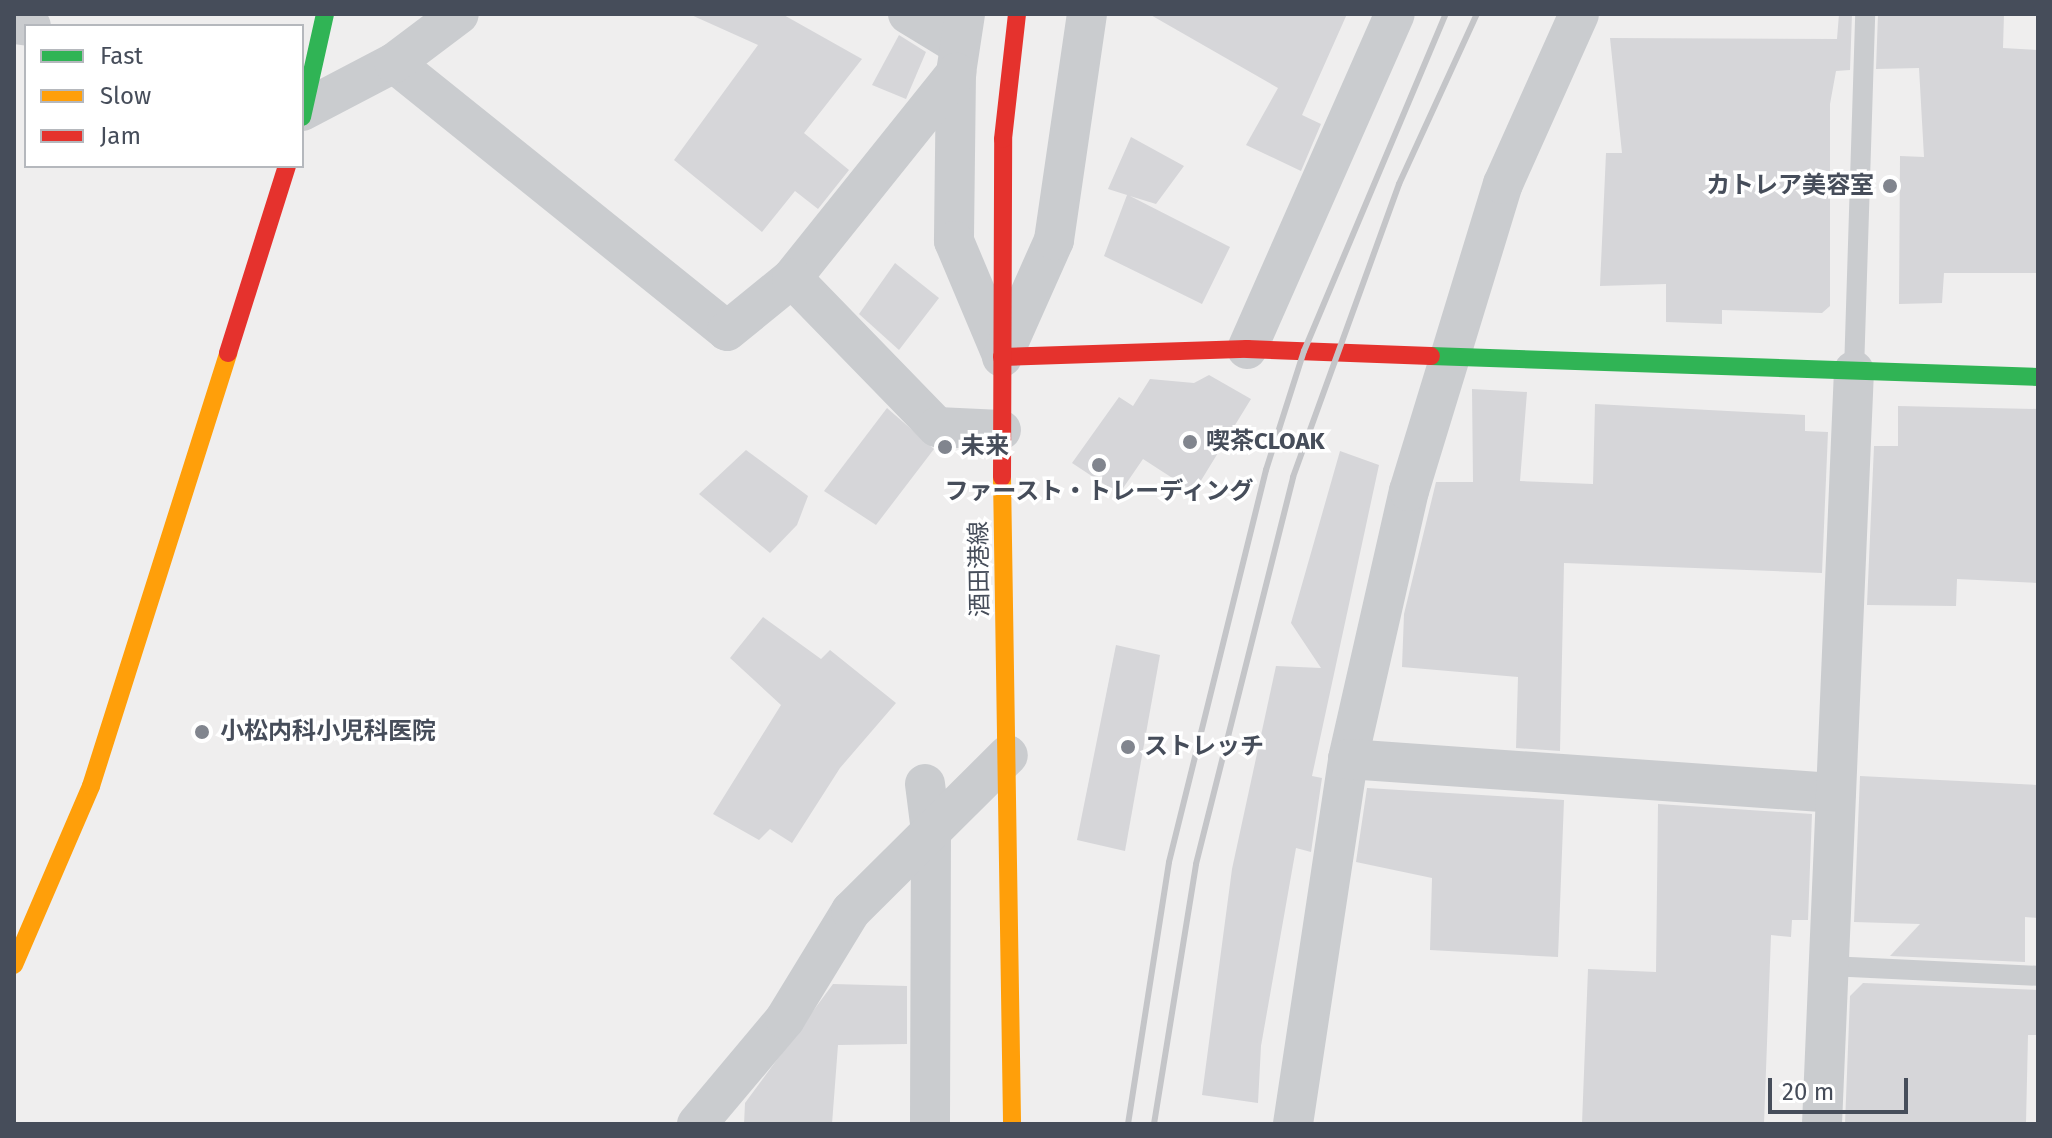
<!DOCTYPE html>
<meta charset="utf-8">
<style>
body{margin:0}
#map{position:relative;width:2052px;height:1138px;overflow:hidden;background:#efeeee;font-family:"Fira Sans","Noto Sans JP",sans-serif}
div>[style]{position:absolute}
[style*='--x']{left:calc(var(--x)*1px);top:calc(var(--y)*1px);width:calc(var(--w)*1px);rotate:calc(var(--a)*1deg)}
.building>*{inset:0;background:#d6d6d9}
.lane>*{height:20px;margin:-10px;padding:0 10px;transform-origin:10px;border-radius:10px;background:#cacccf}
.street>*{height:40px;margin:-20px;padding:0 20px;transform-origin:20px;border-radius:20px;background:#cacccf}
.fast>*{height:18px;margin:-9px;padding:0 9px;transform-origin:9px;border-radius:9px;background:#30b455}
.slow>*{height:18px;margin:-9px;padding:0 9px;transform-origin:9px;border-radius:9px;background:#ff9f0a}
.jam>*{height:18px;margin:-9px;padding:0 9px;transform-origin:9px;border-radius:9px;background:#e5322d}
.rail>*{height:6px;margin:-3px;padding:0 3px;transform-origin:3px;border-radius:3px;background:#c4c5c8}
.dots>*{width:22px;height:22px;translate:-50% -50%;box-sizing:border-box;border:4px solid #fff;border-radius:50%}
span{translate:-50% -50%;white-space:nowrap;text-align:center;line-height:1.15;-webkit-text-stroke:7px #fff;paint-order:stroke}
.poi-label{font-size:24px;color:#464d5a;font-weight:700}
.right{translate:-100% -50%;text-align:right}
.left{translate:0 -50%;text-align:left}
.street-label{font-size:24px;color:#464d5a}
.frame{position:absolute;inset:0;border:16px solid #464d5a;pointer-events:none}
.legend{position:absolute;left:24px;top:24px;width:280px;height:144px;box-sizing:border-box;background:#fff;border:2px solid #b5b8bd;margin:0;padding:10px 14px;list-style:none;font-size:24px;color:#464d5a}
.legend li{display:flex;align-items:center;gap:16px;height:40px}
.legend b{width:40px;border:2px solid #b5b8bd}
.scale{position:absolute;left:1768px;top:1078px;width:140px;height:36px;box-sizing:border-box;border:4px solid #464d5a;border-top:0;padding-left:10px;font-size:24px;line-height:28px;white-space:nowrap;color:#464d5a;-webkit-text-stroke:6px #fff;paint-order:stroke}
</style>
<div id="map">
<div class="building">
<i style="clip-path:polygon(689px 14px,782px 14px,862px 59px,804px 133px,849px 170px,818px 209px,795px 191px,762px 232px,674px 160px,758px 45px)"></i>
<i style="clip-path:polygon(1149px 14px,1347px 14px,1302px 115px,1321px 124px,1301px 171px,1246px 145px,1278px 88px)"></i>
<i style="clip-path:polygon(1839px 14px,1852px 14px,1850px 70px,1836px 71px,1830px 104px,1830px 306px,1822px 313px,1722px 310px,1722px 324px,1666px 322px,1666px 284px,1600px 286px,1606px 153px,1622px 153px,1610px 38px,1837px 39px)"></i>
<i style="clip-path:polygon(1878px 14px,2004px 14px,2003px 48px,2038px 50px,2038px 273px,1944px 273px,1942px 303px,1899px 304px,1900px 156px,1924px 157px,1919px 68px,1876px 69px)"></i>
<i style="clip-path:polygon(899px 35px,926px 52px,906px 99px,872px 85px)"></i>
<i style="clip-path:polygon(1131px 137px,1184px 166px,1156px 204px,1130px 196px,1230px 247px,1202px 304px,1104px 256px,1127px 195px,1108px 189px)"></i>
<i style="clip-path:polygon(895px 263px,939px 298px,899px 350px,859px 314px)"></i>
<i style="clip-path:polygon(1209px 375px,1251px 399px,1194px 492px,1143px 459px,1119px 494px,1072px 463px,1119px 397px,1133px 406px,1150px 379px,1194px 383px)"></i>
<i style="clip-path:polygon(1472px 389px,1527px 392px,1520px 481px,1593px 484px,1595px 404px,1805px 415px,1805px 431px,1828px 432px,1822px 573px,1564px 563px,1560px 751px,1516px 748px,1518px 677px,1402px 667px,1404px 614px,1436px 482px,1473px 482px)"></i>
<i style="clip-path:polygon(1898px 406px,2038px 409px,2038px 583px,1957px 579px,1956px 606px,1867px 605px,1874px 446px,1898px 446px)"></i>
<i style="clip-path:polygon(887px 408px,934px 449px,876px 525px,824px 491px)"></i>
<i style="clip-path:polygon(746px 450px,808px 496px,797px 525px,770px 553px,699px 494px)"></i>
<i style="clip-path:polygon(1340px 451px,1379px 465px,1312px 776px,1322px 778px,1311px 852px,1296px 848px,1261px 1046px,1258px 1103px,1202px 1095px,1232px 869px,1276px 666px,1321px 668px,1291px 623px)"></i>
<i style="clip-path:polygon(763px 617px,821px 659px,830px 650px,896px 703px,840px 768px,792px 843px,770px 829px,759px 840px,713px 814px,781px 705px,730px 658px)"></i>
<i style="clip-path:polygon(1116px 645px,1160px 655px,1125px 851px,1077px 840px)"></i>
<i style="clip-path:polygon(1860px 776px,2038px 785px,2038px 918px,2025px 917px,2025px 962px,1890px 956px,1920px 924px,1854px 922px)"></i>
<i style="clip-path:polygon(1367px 788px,1564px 800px,1558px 957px,1430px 950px,1432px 878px,1356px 862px)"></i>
<i style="clip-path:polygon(1658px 804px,1812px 814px,1808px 920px,1792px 920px,1791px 937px,1771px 935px,1764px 1124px,1582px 1124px,1588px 969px,1656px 972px)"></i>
<i style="clip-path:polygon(1863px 983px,2038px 990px,2038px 1035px,2028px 1035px,2026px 1123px,1845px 1124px,1850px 996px)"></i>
<i style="clip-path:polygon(833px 984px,907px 986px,907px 1044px,838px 1045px,832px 1124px,744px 1124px,745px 1103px)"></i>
</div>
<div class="lane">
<i style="--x:1854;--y:371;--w:357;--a:-88.2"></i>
<i style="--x:1829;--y:966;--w:209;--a:2.7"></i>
</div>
<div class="street">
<i style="--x:908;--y:14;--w:60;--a:31.3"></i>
<i style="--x:965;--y:14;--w:60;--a:98.7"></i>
<i style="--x:956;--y:73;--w:168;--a:90.7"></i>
<i style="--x:954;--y:241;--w:121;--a:67.2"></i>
<i style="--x:14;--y:24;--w:17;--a:7"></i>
<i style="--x:394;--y:63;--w:427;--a:38.8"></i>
<i style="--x:727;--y:331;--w:84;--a:-39.2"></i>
<i style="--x:792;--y:278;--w:263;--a:-51.3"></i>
<i style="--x:302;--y:111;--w:104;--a:-27.6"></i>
<i style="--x:394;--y:63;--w:81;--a:-37"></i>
<i style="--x:792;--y:278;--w:208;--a:45.8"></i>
<i style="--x:937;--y:427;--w:64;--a:2.7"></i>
<i style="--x:1247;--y:349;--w:366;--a:-66.2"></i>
<i style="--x:1002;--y:357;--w:128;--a:-66"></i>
<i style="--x:1054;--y:240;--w:228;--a:-81.7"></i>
<i style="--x:1348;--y:759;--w:275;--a:-77.2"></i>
<i style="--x:1409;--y:491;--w:321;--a:-73"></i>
<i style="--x:1503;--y:184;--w:186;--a:-65.9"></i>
<i style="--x:925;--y:784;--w:47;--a:82.7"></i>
<i style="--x:931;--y:831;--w:293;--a:90.2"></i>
<i style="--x:697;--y:1124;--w:137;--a:-50"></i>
<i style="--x:785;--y:1019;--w:127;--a:-58.6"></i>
<i style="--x:851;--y:911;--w:221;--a:-44.8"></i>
<i style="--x:1293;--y:1124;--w:369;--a:-81.4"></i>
<i style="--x:1348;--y:759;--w:489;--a:4"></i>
<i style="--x:1822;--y:1124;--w:754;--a:-87.57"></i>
</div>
<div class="fast">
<i style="--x:302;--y:117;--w:106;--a:-77.4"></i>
<i style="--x:1431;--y:356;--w:607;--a:1.98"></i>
</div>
<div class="slow">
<i style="--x:1002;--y:477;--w:647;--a:89.11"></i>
<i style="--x:14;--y:965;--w:195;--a:-66.7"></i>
<i style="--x:91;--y:786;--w:454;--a:-72.4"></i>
</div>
<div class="jam">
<i style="--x:228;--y:353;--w:196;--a:-72.5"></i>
<i style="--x:1002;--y:357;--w:245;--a:-1.9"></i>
<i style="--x:1247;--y:349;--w:184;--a:2.2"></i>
<i style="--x:1002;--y:477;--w:338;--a:-89.8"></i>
<i style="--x:1003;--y:139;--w:126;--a:-83.6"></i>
</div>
<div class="rail">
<i style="--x:1128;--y:1124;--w:265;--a:-81.1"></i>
<i style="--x:1169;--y:862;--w:404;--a:-76.1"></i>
<i style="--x:1266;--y:470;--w:125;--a:-72.3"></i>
<i style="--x:1304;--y:351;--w:366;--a:-67.2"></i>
<i style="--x:1154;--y:1124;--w:263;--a:-80.8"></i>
<i style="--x:1196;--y:864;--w:399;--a:-75.9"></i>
<i style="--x:1293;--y:477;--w:312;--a:-70.1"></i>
<i style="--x:1399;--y:184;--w:187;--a:-65.4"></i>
</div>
<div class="dots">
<i style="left:1890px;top:186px;background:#81858e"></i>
<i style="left:1190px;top:442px;background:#81858e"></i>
<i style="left:945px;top:447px;background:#81858e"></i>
<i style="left:1099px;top:465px;background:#81858e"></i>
<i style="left:202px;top:732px;background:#81858e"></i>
<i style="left:1128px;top:747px;background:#81858e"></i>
</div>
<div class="poi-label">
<span class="right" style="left:1874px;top:186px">カトレア美容室</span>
<span class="left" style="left:1206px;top:442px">喫茶CLOAK</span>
<span class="left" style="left:961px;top:447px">未来</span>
<span style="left:1099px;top:492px">ファースト・トレーディング</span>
<span class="left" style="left:220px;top:732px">小松内科小児科医院</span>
<span class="left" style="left:1144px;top:747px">ストレッチ</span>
</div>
<div class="street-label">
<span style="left:980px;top:569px;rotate:-91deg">酒田港線</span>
</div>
<div class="frame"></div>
<ul class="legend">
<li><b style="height:10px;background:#30b455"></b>Fast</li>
<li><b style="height:10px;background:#ff9f0a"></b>Slow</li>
<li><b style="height:10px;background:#e5322d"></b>Jam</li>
</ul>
<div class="scale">20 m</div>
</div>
